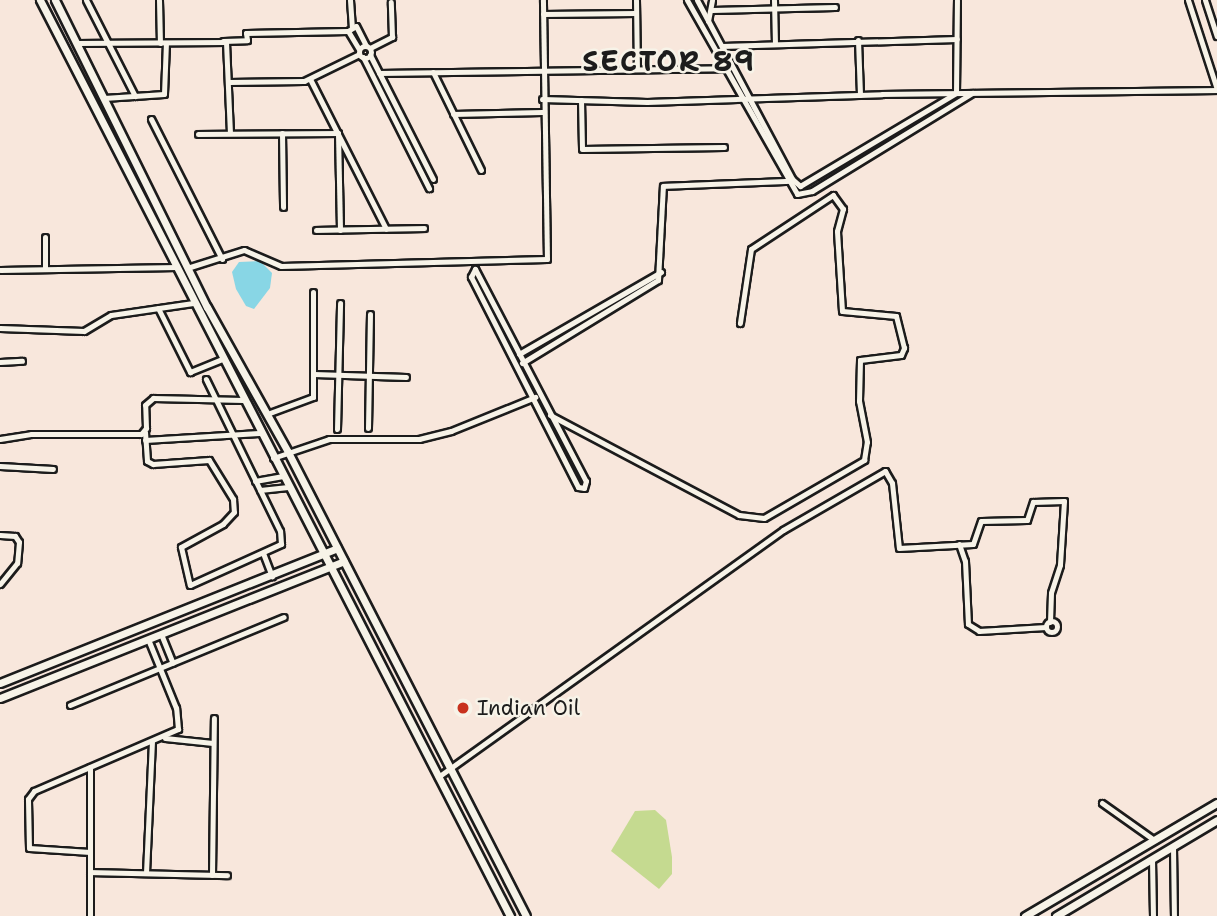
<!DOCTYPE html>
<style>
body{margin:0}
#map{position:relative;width:1217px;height:916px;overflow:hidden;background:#f8e7dc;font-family:"Shantell Sans",sans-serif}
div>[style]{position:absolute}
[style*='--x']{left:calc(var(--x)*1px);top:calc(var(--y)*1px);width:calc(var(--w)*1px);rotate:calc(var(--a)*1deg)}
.green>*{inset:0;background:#c5da90}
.water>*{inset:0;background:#88d6e5}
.roads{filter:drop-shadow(2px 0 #1c1c1c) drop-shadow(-2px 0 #1c1c1c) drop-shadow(0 2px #1c1c1c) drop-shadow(0 -2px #1c1c1c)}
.minor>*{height:5px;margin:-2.5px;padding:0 2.5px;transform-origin:2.5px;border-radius:2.5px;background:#f7f3e8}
.minor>.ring{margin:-2.5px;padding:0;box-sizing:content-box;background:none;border:5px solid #f7f3e8;border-radius:50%}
.tertiary>*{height:7px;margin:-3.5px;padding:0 3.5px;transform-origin:3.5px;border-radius:3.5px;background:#f7f3e8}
.dots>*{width:19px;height:19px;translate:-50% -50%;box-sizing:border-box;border:4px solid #f7f3e8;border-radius:50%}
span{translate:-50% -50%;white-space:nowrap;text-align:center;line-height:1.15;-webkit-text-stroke:5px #f7f3e8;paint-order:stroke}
.poi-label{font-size:21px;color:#1c1c1c}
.left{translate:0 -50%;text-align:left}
.district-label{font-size:28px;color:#1c1c1c;font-weight:700;letter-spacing:2px}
</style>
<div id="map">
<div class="green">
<i style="clip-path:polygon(655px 810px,666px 820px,672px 857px,672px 874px,659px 889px,611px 851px,635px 811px)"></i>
</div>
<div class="water">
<i style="clip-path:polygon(260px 261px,272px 273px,270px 288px,254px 309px,246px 306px,236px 289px,232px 272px,239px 262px)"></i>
</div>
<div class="roads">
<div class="minor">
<i style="--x:86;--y:0;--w:108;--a:63"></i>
<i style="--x:159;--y:0;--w:43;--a:88.7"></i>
<i style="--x:350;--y:0;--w:28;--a:86"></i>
<i style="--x:636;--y:0;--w:69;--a:89.2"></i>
<i style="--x:687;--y:0;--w:223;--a:60.4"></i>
<i style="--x:797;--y:194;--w:15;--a:-11"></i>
<i style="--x:812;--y:191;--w:188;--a:-31.5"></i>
<i style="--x:697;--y:0;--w:203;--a:62"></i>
<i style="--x:792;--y:179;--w:11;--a:41"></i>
<i style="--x:800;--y:186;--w:182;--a:-30.8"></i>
<i style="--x:956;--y:93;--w:93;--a:-89.4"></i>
<i style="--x:774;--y:0;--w:43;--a:88.7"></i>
<i style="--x:1188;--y:0;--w:94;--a:72"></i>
<i style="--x:1205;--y:0;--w:38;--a:72"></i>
<i style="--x:712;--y:10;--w:123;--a:-1.4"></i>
<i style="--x:543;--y:14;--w:93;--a:-0.6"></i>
<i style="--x:708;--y:21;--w:21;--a:-79"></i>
<i style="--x:348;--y:31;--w:21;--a:59"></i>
<i style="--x:858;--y:40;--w:55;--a:87.9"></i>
<i style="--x:223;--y:41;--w:24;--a:-2"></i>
<i style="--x:247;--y:40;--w:7;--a:-98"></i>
<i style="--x:246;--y:33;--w:102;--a:-1.1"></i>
<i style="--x:348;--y:31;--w:9;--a:-32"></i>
<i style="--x:356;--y:26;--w:22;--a:63"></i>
<i style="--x:77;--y:43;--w:149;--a:-0.4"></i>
<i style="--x:226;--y:42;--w:91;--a:87.5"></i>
<i class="ring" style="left:359px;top:46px;width:7px;height:7px"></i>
<i style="--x:722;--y:46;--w:235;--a:-1.7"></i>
<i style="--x:370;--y:48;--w:25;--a:-27"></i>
<i style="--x:392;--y:37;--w:35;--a:-92"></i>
<i style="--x:370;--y:55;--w:139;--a:63.1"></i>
<i style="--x:363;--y:57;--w:147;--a:63.3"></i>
<i style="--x:433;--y:72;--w:109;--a:63.9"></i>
<i style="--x:379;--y:73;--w:347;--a:-0.8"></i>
<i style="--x:310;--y:79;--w:168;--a:63.1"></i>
<i style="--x:229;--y:82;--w:75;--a:-0.8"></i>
<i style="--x:304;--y:81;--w:61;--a:-26.1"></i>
<i style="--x:104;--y:98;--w:60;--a:-3.8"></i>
<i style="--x:164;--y:94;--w:51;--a:-87.8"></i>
<i style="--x:542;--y:99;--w:105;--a:1.6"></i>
<i style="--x:647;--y:102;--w:235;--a:-1.9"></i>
<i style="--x:882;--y:94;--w:335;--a:-0.7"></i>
<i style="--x:581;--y:100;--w:49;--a:88.8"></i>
<i style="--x:582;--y:149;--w:142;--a:-0.8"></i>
<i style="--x:453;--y:114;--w:89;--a:-1.3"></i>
<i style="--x:151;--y:119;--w:157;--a:63.1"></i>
<i style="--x:282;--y:133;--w:74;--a:89.2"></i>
<i style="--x:198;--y:134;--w:140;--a:-0.4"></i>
<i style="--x:338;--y:133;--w:97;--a:88.8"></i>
<i style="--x:316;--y:230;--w:108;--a:-1.1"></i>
<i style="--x:45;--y:237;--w:32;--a:90"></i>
<i style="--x:187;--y:268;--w:60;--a:-17.5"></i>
<i style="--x:244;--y:250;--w:40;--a:23.4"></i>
<i style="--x:281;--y:266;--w:266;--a:-1.5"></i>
<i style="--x:547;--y:259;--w:259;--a:-90.9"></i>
<i style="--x:475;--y:269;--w:239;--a:62.4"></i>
<i style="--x:586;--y:481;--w:7;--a:106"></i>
<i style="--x:584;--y:488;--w:6;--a:-171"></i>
<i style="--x:578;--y:487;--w:236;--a:-117"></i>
<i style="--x:471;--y:277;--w:9;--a:-63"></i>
<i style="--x:0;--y:270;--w:177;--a:-1"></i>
<i style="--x:158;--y:308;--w:72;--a:63.4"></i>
<i style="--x:190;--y:372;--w:35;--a:-22"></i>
<i style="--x:0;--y:328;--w:84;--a:2"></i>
<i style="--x:84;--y:331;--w:31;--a:-31"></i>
<i style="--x:111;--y:315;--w:83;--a:-8.3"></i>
<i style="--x:519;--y:354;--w:164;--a:-30"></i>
<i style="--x:0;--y:362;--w:22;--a:-3"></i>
<i style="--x:522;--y:363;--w:159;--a:-31.4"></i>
<i style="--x:658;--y:280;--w:94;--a:-87"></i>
<i style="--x:663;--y:186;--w:126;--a:-2.3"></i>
<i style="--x:314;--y:374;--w:92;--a:1.9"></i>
<i style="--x:267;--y:414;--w:49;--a:-20.3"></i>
<i style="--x:313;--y:397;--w:105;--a:-90"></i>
<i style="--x:550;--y:415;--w:214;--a:27.9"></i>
<i style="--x:739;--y:515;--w:25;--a:7"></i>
<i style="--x:764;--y:518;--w:116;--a:-30.1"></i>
<i style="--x:864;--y:460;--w:18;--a:-81"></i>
<i style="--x:867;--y:442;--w:42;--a:-101"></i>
<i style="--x:859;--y:401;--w:41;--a:-88.6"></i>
<i style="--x:860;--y:360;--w:41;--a:-7"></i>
<i style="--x:901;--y:355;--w:8;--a:-67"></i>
<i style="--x:904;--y:348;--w:33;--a:-104"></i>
<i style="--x:896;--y:316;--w:54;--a:-174.7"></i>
<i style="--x:842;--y:311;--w:80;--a:-93.6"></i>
<i style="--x:837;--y:231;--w:23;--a:-75"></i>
<i style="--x:843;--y:209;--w:17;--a:-126"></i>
<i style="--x:833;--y:195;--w:98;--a:146.6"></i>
<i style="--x:751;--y:249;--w:75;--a:98.5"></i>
<i style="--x:368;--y:428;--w:114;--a:-89"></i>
<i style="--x:337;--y:429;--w:126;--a:-88.6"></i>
<i style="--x:145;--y:432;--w:29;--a:86"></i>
<i style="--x:147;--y:461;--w:7;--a:27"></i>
<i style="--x:153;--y:464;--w:56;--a:-4.1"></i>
<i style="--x:209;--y:460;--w:46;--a:58.4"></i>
<i style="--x:233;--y:499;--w:13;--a:86"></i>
<i style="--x:234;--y:512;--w:16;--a:133"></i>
<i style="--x:223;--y:524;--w:48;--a:151.3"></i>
<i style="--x:181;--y:547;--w:39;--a:77"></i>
<i style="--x:190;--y:585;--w:100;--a:-24.3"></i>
<i style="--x:281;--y:544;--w:13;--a:-94"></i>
<i style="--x:280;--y:531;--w:169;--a:-116"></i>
<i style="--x:0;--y:439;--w:31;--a:-9"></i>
<i style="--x:31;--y:434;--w:110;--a:0"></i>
<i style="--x:141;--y:434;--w:8;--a:-50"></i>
<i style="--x:146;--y:428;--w:23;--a:-92"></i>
<i style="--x:145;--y:405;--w:11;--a:-41"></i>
<i style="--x:153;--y:398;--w:90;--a:1.3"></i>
<i style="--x:145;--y:440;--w:114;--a:-3.5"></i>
<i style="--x:273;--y:458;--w:59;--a:-18.7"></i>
<i style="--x:329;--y:439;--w:90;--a:0"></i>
<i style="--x:419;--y:439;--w:33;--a:-14"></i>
<i style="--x:451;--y:431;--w:91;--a:-22"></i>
<i style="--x:0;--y:466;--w:53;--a:3.2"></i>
<i style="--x:255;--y:481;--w:27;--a:-10"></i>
<i style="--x:260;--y:490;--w:28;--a:-6"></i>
<i style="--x:0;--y:535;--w:15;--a:4"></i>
<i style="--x:15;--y:536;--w:7;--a:56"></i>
<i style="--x:19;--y:542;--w:21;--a:95"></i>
<i style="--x:17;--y:563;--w:27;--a:129"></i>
<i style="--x:959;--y:544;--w:18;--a:71"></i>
<i style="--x:965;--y:561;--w:63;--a:87.3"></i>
<i style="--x:968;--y:624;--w:13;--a:32"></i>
<i style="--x:979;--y:631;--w:67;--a:-3.4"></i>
<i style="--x:263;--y:553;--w:25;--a:69"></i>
<i class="ring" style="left:1046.5px;top:621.5px;width:6px;height:6px"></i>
<i style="--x:161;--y:634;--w:31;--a:68"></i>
<i style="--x:70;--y:705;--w:231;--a:-22.4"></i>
<i style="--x:165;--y:738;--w:48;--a:5.9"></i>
<i style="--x:438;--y:777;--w:424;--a:-35.6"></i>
<i style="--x:783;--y:530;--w:118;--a:-30"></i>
<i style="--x:885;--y:471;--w:14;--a:60"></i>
<i style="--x:892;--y:483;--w:65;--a:83.9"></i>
<i style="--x:899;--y:548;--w:74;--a:-3.1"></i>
<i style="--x:973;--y:544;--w:24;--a:-71"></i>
<i style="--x:981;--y:521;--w:46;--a:-1.2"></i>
<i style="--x:1027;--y:520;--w:19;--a:-72"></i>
<i style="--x:1033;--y:502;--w:31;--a:-2"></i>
<i style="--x:1064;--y:501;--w:64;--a:93.6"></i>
<i style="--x:1060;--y:565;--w:29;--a:108"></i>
<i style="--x:1051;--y:593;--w:29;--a:92"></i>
<i style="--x:1102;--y:803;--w:64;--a:35.4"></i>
<i style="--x:1173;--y:847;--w:69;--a:89.2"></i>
<i style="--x:90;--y:852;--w:61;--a:-176.2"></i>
<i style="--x:29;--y:848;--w:49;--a:-91.2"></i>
<i style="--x:28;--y:799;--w:10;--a:-53"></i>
<i style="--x:34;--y:791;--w:157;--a:-23.3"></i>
<i style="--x:178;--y:729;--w:21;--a:-95"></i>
<i style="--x:176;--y:708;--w:74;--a:-112.1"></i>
<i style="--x:1152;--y:859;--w:57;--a:89"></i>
<i style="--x:90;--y:872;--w:137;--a:1.3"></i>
<i style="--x:146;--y:873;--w:131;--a:-87.4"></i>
<i style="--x:212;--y:875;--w:157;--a:-89.3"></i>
<i style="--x:90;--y:916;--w:149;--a:-90"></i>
</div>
<div class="tertiary">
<i style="--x:40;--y:0;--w:1030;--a:62.84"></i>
<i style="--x:55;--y:0;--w:343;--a:63.7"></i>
<i style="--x:207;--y:307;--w:166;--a:60.8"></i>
<i style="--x:288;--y:452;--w:521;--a:62.85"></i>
<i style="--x:0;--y:683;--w:363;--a:-21.8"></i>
<i style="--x:0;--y:698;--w:370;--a:-21.7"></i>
<i style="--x:1025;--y:916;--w:223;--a:-30.5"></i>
<i style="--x:1056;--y:916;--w:187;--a:-30.8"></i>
</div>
</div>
<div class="dots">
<i style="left:463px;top:708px;background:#c8321e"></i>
</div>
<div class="poi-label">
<span class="left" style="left:477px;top:708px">Indian Oil</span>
</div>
<div class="district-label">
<span style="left:669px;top:61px">SECTOR 89</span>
</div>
</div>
